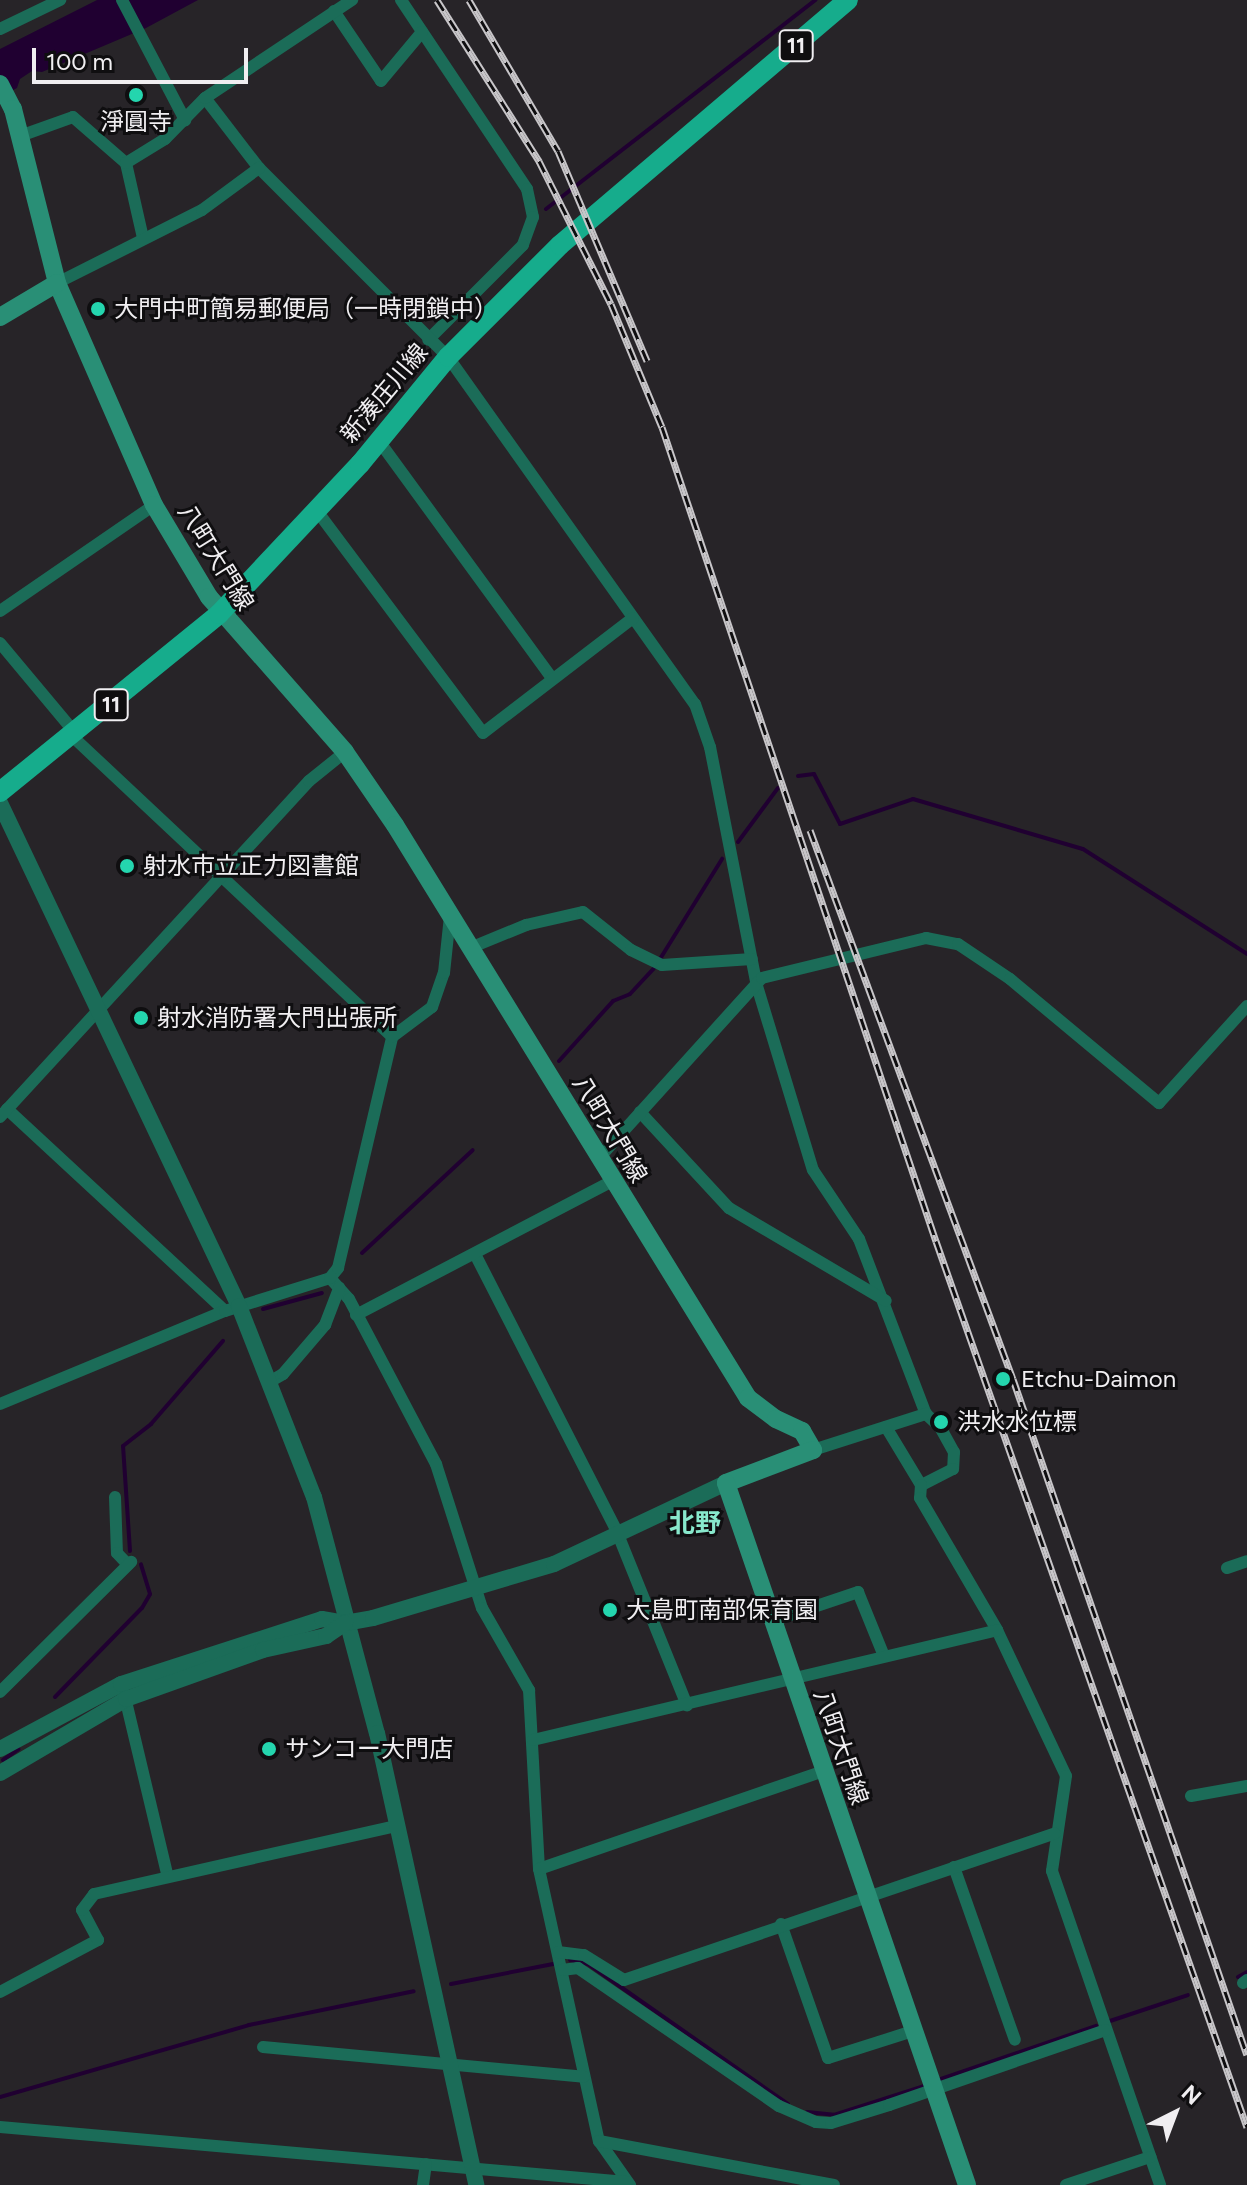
<!DOCTYPE html>
<meta charset="utf-8">
<style>
body{margin:0}
#map{position:relative;width:1247px;height:2185px;overflow:hidden;background:#272428;font-family:Figtree,"Noto Sans JP",sans-serif}
div>[style]{position:absolute}
[style*='--x']{left:calc(var(--x)*1px);top:calc(var(--y)*1px);width:calc(var(--w)*1px);rotate:calc(var(--a)*1deg)}
.water>*{inset:0;background:#200031}
.stream>*{height:4px;margin:-2px;padding:0 2px;transform-origin:2px;border-radius:2px;background:#200031}
.minor>*{height:12px;margin:-6px;padding:0 6px;transform-origin:6px;border-radius:6px;background:#1b6c58}
.tertiary>*{height:16px;margin:-8px;padding:0 8px;transform-origin:8px;border-radius:8px;background:#1b6c58}
.secondary>*{height:18px;margin:-9px;padding:0 9px;transform-origin:9px;border-radius:9px;background:#298f76}
.primary>*{height:20px;margin:-10px;padding:0 10px;transform-origin:10px;border-radius:10px;background:#16ac8c}
.rail>*{height:7px;margin-top:-3.5px;transform-origin:0;background:repeating-linear-gradient(90deg,#0f0e10 0 12px,#c8c6c9 0 24px);box-sizing:border-box;border-block:2px solid #c8c6c9}
.dots>*{width:22px;height:22px;translate:-50% -50%;box-sizing:border-box;border:4px solid #0f0e10;border-radius:50%}
span{translate:-50% -50%;white-space:nowrap;text-align:center;line-height:1.15;-webkit-text-stroke:6px #0f0e10;paint-order:stroke}
.shield-label span{padding:2px 6px;background:#0f0e10;border:2px solid;border-radius:6px;-webkit-text-stroke-width:0}
.shield-label{font-size:22px;color:#f0eef1;font-weight:700}
.poi-label{font-size:24px;color:#f0eef1}
.left{translate:0 -50%;text-align:left}
.street-label{font-size:24px;color:#f0eef1}
.neighbourhood-label{font-size:26px;color:#88e8cc;font-weight:700}
.north{position:absolute;left:1135px;top:2073px;width:80px;height:80px;-webkit-text-stroke:6px #0f0e10;paint-order:stroke;rotate:42deg;font-size:22px;font-weight:700;line-height:32px;text-align:center;color:#f0eef1}
.north::after{content:'';display:block;margin:auto;width:28px;height:36px;background:#f0eef1;clip-path:polygon(50% 0,100% 100%,50% 72%,0 100%)}
.scale{position:absolute;left:32px;top:48px;width:216px;height:36px;box-sizing:border-box;border:4px solid #f0eef1;border-top:0;padding-left:10px;font-size:24px;line-height:28px;white-space:nowrap;color:#f0eef1;-webkit-text-stroke:6px #0f0e10;paint-order:stroke}
</style>
<div id="map">
<div class="water">
<i style="clip-path:polygon(97px 0,198px 0,146px 28px,42px 72px,32px 71px,20px 79px,17px 88px,0 97px,0 49px)"></i>
</div>
<div class="stream">
<i style="--x:546;--y:209;--w:341;--a:-37.8"></i>
<i style="--x:798;--y:776;--w:16;--a:-7"></i>
<i style="--x:814;--y:774;--w:56;--a:62.5"></i>
<i style="--x:840;--y:824;--w:77;--a:-18.9"></i>
<i style="--x:913;--y:799;--w:177;--a:16.4"></i>
<i style="--x:1083;--y:849;--w:195;--a:32.6"></i>
<i style="--x:738;--y:842;--w:67;--a:-53.5"></i>
<i style="--x:660;--y:959;--w:118;--a:-58.2"></i>
<i style="--x:559;--y:1061;--w:81;--a:-48"></i>
<i style="--x:613;--y:1001;--w:18;--a:-22"></i>
<i style="--x:630;--y:994;--w:35;--a:-47"></i>
<i style="--x:362;--y:1253;--w:151;--a:-42.9"></i>
<i style="--x:263;--y:1309;--w:61;--a:-15.2"></i>
<i style="--x:130;--y:1551;--w:105;--a:-93.8"></i>
<i style="--x:123;--y:1446;--w:36;--a:-38"></i>
<i style="--x:151;--y:1424;--w:110;--a:-49.1"></i>
<i style="--x:55;--y:1697;--w:124;--a:-45.7"></i>
<i style="--x:142;--y:1608;--w:16;--a:-60"></i>
<i style="--x:150;--y:1594;--w:31;--a:-107"></i>
<i style="--x:3;--y:1760;--w:19;--a:-35"></i>
<i style="--x:570;--y:1960;--w:18;--a:13"></i>
<i style="--x:588;--y:1964;--w:244;--a:35"></i>
<i style="--x:1238;--y:1977;--w:10;--a:-29"></i>
<i style="--x:451;--y:1984;--w:104;--a:-11.1"></i>
<i style="--x:1110;--y:2021;--w:82;--a:-18.4"></i>
<i style="--x:941;--y:2079;--w:164;--a:-18.9"></i>
<i style="--x:0;--y:2097;--w:259;--a:-16.1"></i>
<i style="--x:249;--y:2025;--w:168;--a:-11.6"></i>
<i style="--x:807;--y:2112;--w:27;--a:6"></i>
<i style="--x:834;--y:2115;--w:95;--a:-17.9"></i>
</div>
<div class="minor">
<i style="--x:122;--y:0;--w:136;--a:62.3"></i>
<i style="--x:401;--y:0;--w:227;--a:56.3"></i>
<i style="--x:527;--y:189;--w:29;--a:78"></i>
<i style="--x:533;--y:217;--w:30;--a:110"></i>
<i style="--x:523;--y:245;--w:134;--a:135"></i>
<i style="--x:334;--y:11;--w:84;--a:56.1"></i>
<i style="--x:381;--y:81;--w:64;--a:-50.1"></i>
<i style="--x:0;--y:29;--w:67;--a:-25.8"></i>
<i style="--x:205;--y:98;--w:88;--a:52.4"></i>
<i style="--x:259;--y:168;--w:267;--a:45"></i>
<i style="--x:448;--y:357;--w:426;--a:54.6"></i>
<i style="--x:695;--y:704;--w:46;--a:70.8"></i>
<i style="--x:710;--y:747;--w:244;--a:78.9"></i>
<i style="--x:757;--y:986;--w:192;--a:73.1"></i>
<i style="--x:813;--y:1170;--w:83;--a:56.3"></i>
<i style="--x:859;--y:1239;--w:187;--a:69.1"></i>
<i style="--x:926;--y:1414;--w:19;--a:43"></i>
<i style="--x:940;--y:1427;--w:29;--a:61"></i>
<i style="--x:954;--y:1452;--w:17;--a:93"></i>
<i style="--x:953;--y:1469;--w:36;--a:153"></i>
<i style="--x:20;--y:136;--w:56;--a:-19.7"></i>
<i style="--x:73;--y:117;--w:70;--a:41"></i>
<i style="--x:143;--y:238;--w:77;--a:-102.8"></i>
<i style="--x:126;--y:163;--w:46;--a:-31.6"></i>
<i style="--x:165;--y:139;--w:57;--a:-45.7"></i>
<i style="--x:205;--y:98;--w:177;--a:-33.7"></i>
<i style="--x:57;--y:283;--w:162;--a:-26.7"></i>
<i style="--x:202;--y:210;--w:71;--a:-36.4"></i>
<i style="--x:379;--y:441;--w:293;--a:53.9"></i>
<i style="--x:317;--y:511;--w:277;--a:53.2"></i>
<i style="--x:483;--y:733;--w:189;--a:-37.5"></i>
<i style="--x:0;--y:611;--w:187;--a:-34.5"></i>
<i style="--x:0;--y:643;--w:119;--a:50.1"></i>
<i style="--x:73;--y:737;--w:438;--a:43.2"></i>
<i style="--x:470;--y:948;--w:61;--a:-22.3"></i>
<i style="--x:526;--y:925;--w:58;--a:-12.8"></i>
<i style="--x:583;--y:912;--w:61;--a:38.4"></i>
<i style="--x:631;--y:950;--w:34;--a:26"></i>
<i style="--x:662;--y:965;--w:90;--a:-3.8"></i>
<i style="--x:7;--y:1109;--w:297;--a:42.8"></i>
<i style="--x:640;--y:1112;--w:131;--a:47.2"></i>
<i style="--x:729;--y:1208;--w:182;--a:30.6"></i>
<i style="--x:0;--y:1117;--w:456;--a:-47.4"></i>
<i style="--x:309;--y:781;--w:46;--a:-38.9"></i>
<i style="--x:600;--y:1157;--w:241;--a:-47.9"></i>
<i style="--x:762;--y:978;--w:169;--a:-13.7"></i>
<i style="--x:926;--y:938;--w:33;--a:11"></i>
<i style="--x:958;--y:944;--w:63;--a:33.9"></i>
<i style="--x:1010;--y:979;--w:194;--a:39.8"></i>
<i style="--x:1159;--y:1103;--w:131;--a:-47.8"></i>
<i style="--x:475;--y:1254;--w:312;--a:62.9"></i>
<i style="--x:617;--y:1532;--w:187;--a:68"></i>
<i style="--x:330;--y:1278;--w:28;--a:48"></i>
<i style="--x:349;--y:1299;--w:187;--a:62.2"></i>
<i style="--x:436;--y:1464;--w:151;--a:72.3"></i>
<i style="--x:482;--y:1608;--w:95;--a:60.2"></i>
<i style="--x:529;--y:1690;--w:179;--a:86.8"></i>
<i style="--x:539;--y:1869;--w:279;--a:77.6"></i>
<i style="--x:599;--y:2141;--w:54;--a:54.8"></i>
<i style="--x:356;--y:1315;--w:289;--a:-27.6"></i>
<i style="--x:271;--y:1381;--w:14;--a:-30"></i>
<i style="--x:283;--y:1374;--w:65;--a:-49.4"></i>
<i style="--x:325;--y:1325;--w:40;--a:-69"></i>
<i style="--x:0;--y:1404;--w:243;--a:-22.5"></i>
<i style="--x:225;--y:1311;--w:110;--a:-17.4"></i>
<i style="--x:330;--y:1278;--w:13;--a:-51"></i>
<i style="--x:338;--y:1268;--w:237;--a:-76.8"></i>
<i style="--x:392;--y:1037;--w:50;--a:-36.9"></i>
<i style="--x:432;--y:1007;--w:36;--a:-71"></i>
<i style="--x:444;--y:973;--w:57;--a:-84"></i>
<i style="--x:886;--y:1427;--w:68;--a:58.9"></i>
<i style="--x:921;--y:1485;--w:13;--a:94"></i>
<i style="--x:920;--y:1498;--w:153;--a:59.7"></i>
<i style="--x:997;--y:1630;--w:161;--a:64.7"></i>
<i style="--x:1066;--y:1776;--w:96;--a:98.4"></i>
<i style="--x:1052;--y:1871;--w:332;--a:71"></i>
<i style="--x:813;--y:1450;--w:119;--a:-17.7"></i>
<i style="--x:115;--y:1497;--w:56;--a:88"></i>
<i style="--x:117;--y:1553;--w:16;--a:47"></i>
<i style="--x:1227;--y:1568;--w:21;--a:-19"></i>
<i style="--x:772;--y:1621;--w:91;--a:-18.6"></i>
<i style="--x:858;--y:1592;--w:69;--a:67.9"></i>
<i style="--x:0;--y:1692;--w:185;--a:-44.8"></i>
<i style="--x:124;--y:1693;--w:189;--a:76.6"></i>
<i style="--x:533;--y:1740;--w:477;--a:-13.3"></i>
<i style="--x:1191;--y:1796;--w:57;--a:-10.1"></i>
<i style="--x:954;--y:1867;--w:183;--a:70.6"></i>
<i style="--x:539;--y:1869;--w:300;--a:-19"></i>
<i style="--x:781;--y:1924;--w:142;--a:70.7"></i>
<i style="--x:828;--y:2058;--w:89;--a:-17.6"></i>
<i style="--x:558;--y:1952;--w:26;--a:7"></i>
<i style="--x:584;--y:1955;--w:47;--a:32"></i>
<i style="--x:624;--y:1980;--w:455;--a:-18.8"></i>
<i style="--x:562;--y:1970;--w:16;--a:-7"></i>
<i style="--x:578;--y:1968;--w:244;--a:34.5"></i>
<i style="--x:779;--y:2106;--w:40;--a:23.4"></i>
<i style="--x:816;--y:2122;--w:15;--a:4"></i>
<i style="--x:831;--y:2123;--w:61;--a:-17.2"></i>
<i style="--x:889;--y:2105;--w:229;--a:-19.1"></i>
<i style="--x:1243;--y:1983;--w:5;--a:-37"></i>
<i style="--x:0;--y:1992;--w:111;--a:-28"></i>
<i style="--x:98;--y:1940;--w:34;--a:-118"></i>
<i style="--x:82;--y:1910;--w:20;--a:-53"></i>
<i style="--x:94;--y:1894;--w:309;--a:-12.7"></i>
<i style="--x:263;--y:2047;--w:322;--a:5.3"></i>
<i style="--x:0;--y:2127;--w:629;--a:5.01"></i>
<i style="--x:599;--y:2141;--w:239;--a:10.6"></i>
<i style="--x:423;--y:2185;--w:21;--a:-82"></i>
<i style="--x:1066;--y:2185;--w:89;--a:-18.4"></i>
</div>
<div class="tertiary">
<i style="--x:0;--y:803;--w:557;--a:64.59"></i>
<i style="--x:239;--y:1306;--w:205;--a:68.6"></i>
<i style="--x:314;--y:1497;--w:244;--a:75.1"></i>
<i style="--x:377;--y:1733;--w:463;--a:77.6"></i>
<i style="--x:0;--y:1749;--w:137;--a:-28.2"></i>
<i style="--x:121;--y:1684;--w:211;--a:-17.9"></i>
<i style="--x:322;--y:1619;--w:23;--a:10"></i>
<i style="--x:345;--y:1623;--w:28;--a:-10"></i>
<i style="--x:373;--y:1618;--w:189;--a:-16.6"></i>
<i style="--x:554;--y:1564;--w:190;--a:-25.2"></i>
<i style="--x:0;--y:1773;--w:146;--a:-30.4"></i>
<i style="--x:126;--y:1699;--w:145;--a:-19.7"></i>
<i style="--x:263;--y:1650;--w:65;--a:-12.5"></i>
<i style="--x:326;--y:1636;--w:23;--a:-34"></i>
</div>
<div class="secondary">
<i style="--x:0;--y:84;--w:28;--a:63"></i>
<i style="--x:13;--y:109;--w:179;--a:75.8"></i>
<i style="--x:57;--y:283;--w:242;--a:66.4"></i>
<i style="--x:154;--y:505;--w:107;--a:59.1"></i>
<i style="--x:209;--y:597;--w:206;--a:48.7"></i>
<i style="--x:345;--y:752;--w:88;--a:55.6"></i>
<i style="--x:395;--y:825;--w:673;--a:58.36"></i>
<i style="--x:748;--y:1398;--w:35;--a:37"></i>
<i style="--x:776;--y:1419;--w:29;--a:25"></i>
<i style="--x:802;--y:1431;--w:22;--a:60"></i>
<i style="--x:813;--y:1450;--w:93;--a:159.2"></i>
<i style="--x:726;--y:1483;--w:742;--a:71.05"></i>
<i style="--x:0;--y:317;--w:66;--a:-30.8"></i>
</div>
<div class="primary">
<i style="--x:0;--y:792;--w:282;--a:-39.1"></i>
<i style="--x:219;--y:614;--w:206;--a:-46.8"></i>
<i style="--x:360;--y:464;--w:139;--a:-50.6"></i>
<i style="--x:448;--y:357;--w:158;--a:-45"></i>
<i style="--x:560;--y:245;--w:378;--a:-40.4"></i>
</div>
<div class="rail">
<i style="--x:437;--y:0;--w:191;--a:57.6"></i>
<i style="--x:539;--y:161;--w:160;--a:63.3"></i>
<i style="--x:611;--y:304;--w:133;--a:67.5"></i>
<i style="--x:662;--y:427;--w:859;--a:71.4"></i>
<i style="--x:936;--y:1241;--w:939;--a:70.66"></i>
<i style="--x:469;--y:0;--w:175;--a:59.5"></i>
<i style="--x:558;--y:151;--w:228;--a:67"></i>
<i style="--x:810;--y:830;--w:585;--a:69.71"></i>
<i style="--x:1013;--y:1379;--w:715;--a:70.91"></i>
</div>
<div class="dots">
<i style="left:136px;top:95px;background:#24d5ae"></i>
<i style="left:98px;top:309px;background:#24d5ae"></i>
<i style="left:127px;top:866px;background:#24d5ae"></i>
<i style="left:141px;top:1018px;background:#24d5ae"></i>
<i style="left:1003px;top:1379px;background:#24d5ae"></i>
<i style="left:941px;top:1422px;background:#24d5ae"></i>
<i style="left:610px;top:1610px;background:#24d5ae"></i>
<i style="left:269px;top:1749px;background:#24d5ae"></i>
</div>
<div class="shield-label">
<span style="left:796px;top:46px">11</span>
<span style="left:111px;top:705px">11</span>
</div>
<div class="poi-label">
<span style="left:136px;top:122px">淨圓寺</span>
<span class="left" style="left:114px;top:309px">大門中町簡易郵便局（一時閉鎖中）</span>
<span class="left" style="left:143px;top:866px">射水市立正力図書館</span>
<span class="left" style="left:157px;top:1018px">射水消防署大門出張所</span>
<span class="left" style="left:1021px;top:1379px">Etchu-Daimon</span>
<span class="left" style="left:957px;top:1422px">洪水水位標</span>
<span class="left" style="left:626px;top:1610px">大島町南部保育園</span>
<span class="left" style="left:285px;top:1749px">サンコー大門店</span>
</div>
<div class="street-label">
<span style="left:384px;top:393px;rotate:-50deg">新湊庄川線</span>
<span style="left:216px;top:557px;rotate:58deg">八町大門線</span>
<span style="left:610px;top:1129px;rotate:59deg">八町大門線</span>
<span style="left:841px;top:1747px;rotate:71deg">八町大門線</span>
</div>
<div class="neighbourhood-label">
<span style="left:695px;top:1524px">北野</span>
</div>
<div class="north">N</div>
<div class="scale">100 m</div>
</div>
